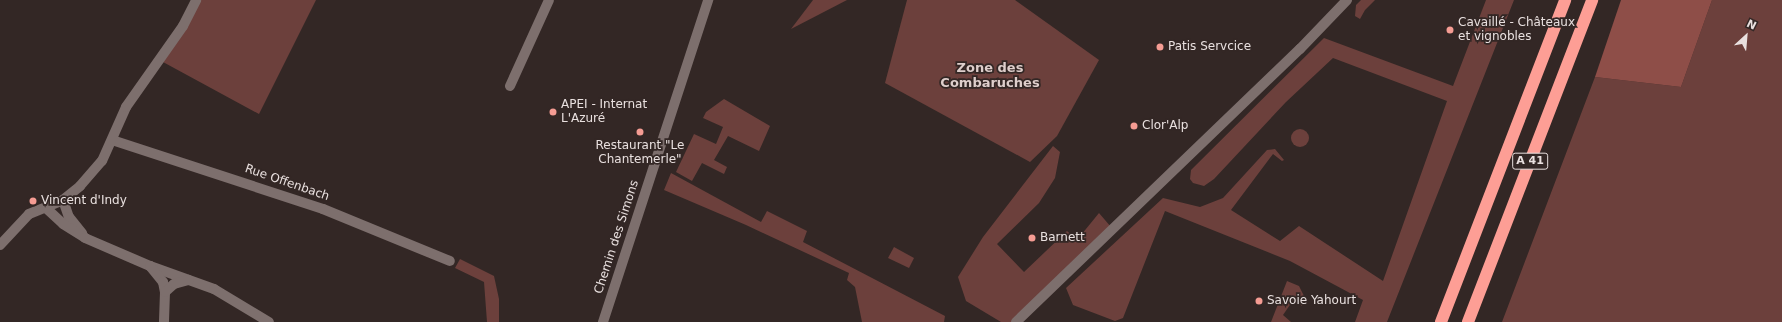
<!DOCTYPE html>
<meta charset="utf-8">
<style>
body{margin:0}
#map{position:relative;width:1782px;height:322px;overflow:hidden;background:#332725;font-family:"DejaVu Sans",sans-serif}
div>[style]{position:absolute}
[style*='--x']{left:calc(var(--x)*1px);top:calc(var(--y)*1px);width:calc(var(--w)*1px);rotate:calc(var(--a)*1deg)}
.green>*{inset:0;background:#6c403c}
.round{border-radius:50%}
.forest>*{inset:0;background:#8e4e48}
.minor>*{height:10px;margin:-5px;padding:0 5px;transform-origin:5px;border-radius:5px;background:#7d6f6d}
.highway>*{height:12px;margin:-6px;padding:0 6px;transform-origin:6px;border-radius:6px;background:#fd9e95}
.dots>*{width:11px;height:11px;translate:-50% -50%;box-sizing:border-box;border:2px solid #332725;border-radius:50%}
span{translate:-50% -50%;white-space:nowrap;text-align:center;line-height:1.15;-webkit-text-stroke:3.5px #332725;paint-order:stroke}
.shield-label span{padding:1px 3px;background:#332725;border:1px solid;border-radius:3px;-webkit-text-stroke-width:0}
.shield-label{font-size:11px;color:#e9e0df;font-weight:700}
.poi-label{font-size:12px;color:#e9e0df}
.left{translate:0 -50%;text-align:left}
.street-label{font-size:12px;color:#e9e0df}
.neighbourhood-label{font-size:13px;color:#dececb;font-weight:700}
.north{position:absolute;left:1726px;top:16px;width:40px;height:40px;-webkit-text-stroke:3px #332725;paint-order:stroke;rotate:26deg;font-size:11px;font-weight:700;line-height:16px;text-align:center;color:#e9e0df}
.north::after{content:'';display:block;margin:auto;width:14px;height:18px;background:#e9e0df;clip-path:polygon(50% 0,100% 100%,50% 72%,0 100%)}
</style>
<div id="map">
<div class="green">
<i style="clip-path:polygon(201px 0,316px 0,259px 114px,163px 62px,187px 27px)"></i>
<i style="clip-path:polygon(813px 0,847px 0,791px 29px)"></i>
<i style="clip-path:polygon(907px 0,1015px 0,1099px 60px,1057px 136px,1030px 162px,885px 83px)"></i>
<i style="clip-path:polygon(1361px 0,1375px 0,1365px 10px,1360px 19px,1355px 16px,1356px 5px)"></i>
<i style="clip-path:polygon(1486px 0,1514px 0,1387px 322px,1355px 322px,1363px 300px,1290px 261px,1165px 211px,1123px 318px,1115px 321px,1073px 305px,1066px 288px,1163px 198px,1200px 207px,1223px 198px,1267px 150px,1275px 149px,1284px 160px,1282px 161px,1273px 154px,1231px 210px,1280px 241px,1299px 226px,1383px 281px,1447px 101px,1333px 58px,1286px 102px,1214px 179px,1204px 186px,1193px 183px,1190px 179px,1191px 170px,1324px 38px,1453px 86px)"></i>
<i style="clip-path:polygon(1712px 0,1782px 0,1782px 322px,1502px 322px,1595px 77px,1681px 87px)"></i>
<i style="clip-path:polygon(724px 99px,770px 126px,759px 151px,728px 136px,714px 160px,727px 167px,724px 174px,702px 163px,692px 181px,676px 172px,694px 134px,716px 144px,723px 127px,703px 118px,706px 112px)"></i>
<i class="round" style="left:1291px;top:129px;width:18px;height:18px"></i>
<i style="clip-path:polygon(1053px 146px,1060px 152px,1055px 178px,1039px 203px,997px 244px,1024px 272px,1067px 231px,1077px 240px,1099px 213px,1111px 227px,1016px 322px,1001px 322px,966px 301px,958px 277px,983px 237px)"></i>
<i style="clip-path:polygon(671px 173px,761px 222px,767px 211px,807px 231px,803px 242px,945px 316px,944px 322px,862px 322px,855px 287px,847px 280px,849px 273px,746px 225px,664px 190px)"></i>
<i style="clip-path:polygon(894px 247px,914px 258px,909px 268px,888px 258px)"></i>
<i style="clip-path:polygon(460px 259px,494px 276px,499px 299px,499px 322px,487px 322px,484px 282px,455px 268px)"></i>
<i style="clip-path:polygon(1287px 281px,1299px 286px,1304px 296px,1302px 306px,1294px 299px,1283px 315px,1291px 322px,1271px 322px)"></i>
</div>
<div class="forest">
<i style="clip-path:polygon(1621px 0,1712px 0,1681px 87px,1595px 77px)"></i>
</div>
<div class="minor">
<i style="--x:510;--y:86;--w:94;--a:-65.6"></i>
<i style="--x:112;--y:140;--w:222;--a:18.1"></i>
<i style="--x:323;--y:209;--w:137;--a:22.3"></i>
<i style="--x:63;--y:200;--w:18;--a:71"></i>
<i style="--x:69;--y:217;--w:21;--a:51"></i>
<i style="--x:46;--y:208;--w:23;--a:43"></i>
<i style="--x:63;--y:224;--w:26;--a:32"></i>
<i style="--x:85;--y:238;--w:71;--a:23.3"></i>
<i style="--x:150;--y:266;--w:68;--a:19.8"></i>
<i style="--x:214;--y:289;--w:64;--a:31"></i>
<i style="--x:0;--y:245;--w:42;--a:-46.9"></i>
<i style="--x:29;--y:214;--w:37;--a:-22"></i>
<i style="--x:63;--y:200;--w:22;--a:-39"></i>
<i style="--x:80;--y:186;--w:33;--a:-49"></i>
<i style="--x:102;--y:161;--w:59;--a:-66"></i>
<i style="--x:126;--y:107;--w:99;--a:-54.9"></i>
<i style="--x:183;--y:26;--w:29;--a:-63"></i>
<i style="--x:150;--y:266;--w:21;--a:51"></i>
<i style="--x:163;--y:282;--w:10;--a:79"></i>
<i style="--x:165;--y:292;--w:30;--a:92"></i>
<i style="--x:165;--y:292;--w:12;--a:-42"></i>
<i style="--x:174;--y:284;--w:15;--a:-16"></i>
<i style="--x:603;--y:322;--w:339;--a:-71.9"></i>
<i style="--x:1016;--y:322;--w:394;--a:-43.9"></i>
<i style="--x:1300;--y:49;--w:68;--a:-46.2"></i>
</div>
<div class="highway">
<i style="--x:1441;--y:322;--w:345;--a:-68.9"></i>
<i style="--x:1468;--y:322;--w:345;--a:-68.9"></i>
</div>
<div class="dots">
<i style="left:1450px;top:30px;background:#f59c93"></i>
<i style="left:1160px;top:47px;background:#f59c93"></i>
<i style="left:553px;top:112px;background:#f59c93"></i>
<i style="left:1134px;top:126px;background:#f59c93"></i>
<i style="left:640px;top:132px;background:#f59c93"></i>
<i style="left:33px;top:201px;background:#f59c93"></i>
<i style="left:1032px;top:238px;background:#f59c93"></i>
<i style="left:1259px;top:301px;background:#f59c93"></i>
</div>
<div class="shield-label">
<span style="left:1530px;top:161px">A 41</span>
</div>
<div class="poi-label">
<span class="left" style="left:1458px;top:30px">Cavaillé - Châteaux<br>et vignobles</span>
<span class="left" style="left:1168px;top:47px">Patis Servcice</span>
<span class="left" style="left:561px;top:112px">APEI - Internat<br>L'Azuré</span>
<span class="left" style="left:1142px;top:126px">Clor'Alp</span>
<span style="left:640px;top:153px">Restaurant "Le<br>Chantemerle"</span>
<span class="left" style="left:41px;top:201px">Vincent d'Indy</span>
<span class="left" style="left:1040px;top:238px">Barnett</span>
<span class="left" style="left:1267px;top:301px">Savoie Yahourt</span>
</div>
<div class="street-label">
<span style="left:287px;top:183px;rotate:19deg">Rue Offenbach</span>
<span style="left:617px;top:237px;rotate:-72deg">Chemin des Simons</span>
</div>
<div class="neighbourhood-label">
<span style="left:990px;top:76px">Zone des<br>Combaruches</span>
</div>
<div class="north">N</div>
</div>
